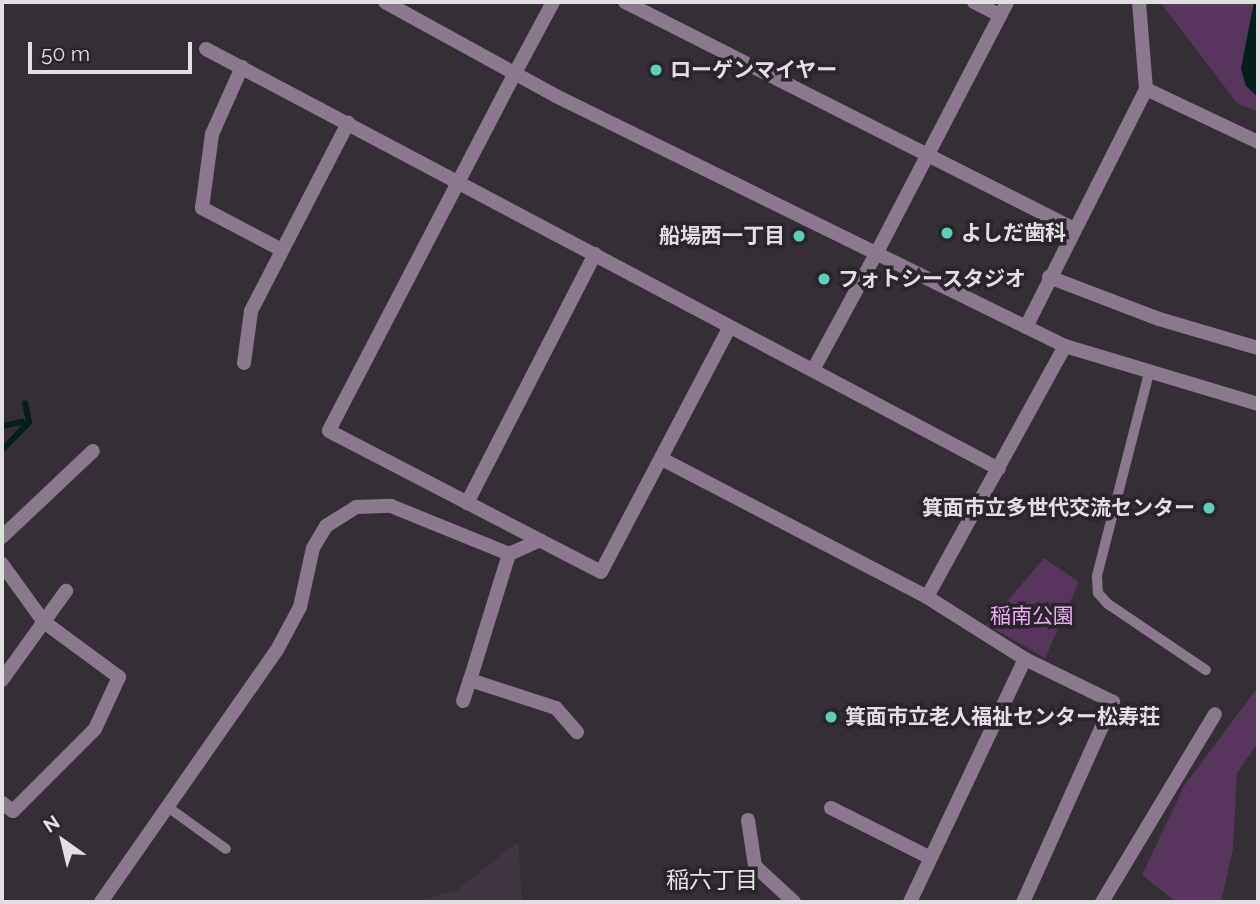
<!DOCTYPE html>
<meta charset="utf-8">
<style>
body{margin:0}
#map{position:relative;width:1260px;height:904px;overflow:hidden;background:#342f35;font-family:Raleway,"Noto Sans JP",sans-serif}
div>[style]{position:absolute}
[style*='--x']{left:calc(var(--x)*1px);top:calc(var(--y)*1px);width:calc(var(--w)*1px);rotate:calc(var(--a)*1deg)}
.built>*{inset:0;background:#403641}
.green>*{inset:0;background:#57355c}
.water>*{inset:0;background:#02201b}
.stream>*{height:6px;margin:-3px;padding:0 3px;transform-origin:3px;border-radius:3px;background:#02201b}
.service>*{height:10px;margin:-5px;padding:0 5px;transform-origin:5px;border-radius:5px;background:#8b778e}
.minor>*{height:14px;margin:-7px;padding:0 7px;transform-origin:7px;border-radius:7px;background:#8b778e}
.tertiary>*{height:14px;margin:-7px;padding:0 7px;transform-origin:7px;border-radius:7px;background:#8b778e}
.dots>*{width:19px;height:19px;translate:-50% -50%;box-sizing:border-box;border:4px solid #2a252b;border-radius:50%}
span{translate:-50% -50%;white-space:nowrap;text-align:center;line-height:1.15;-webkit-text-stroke:7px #2a252b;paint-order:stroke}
.poi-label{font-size:21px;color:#e2dfe3;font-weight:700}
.left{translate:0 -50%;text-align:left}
.right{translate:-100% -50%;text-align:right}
.park-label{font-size:21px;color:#eba9f4}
.neighbourhood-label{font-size:23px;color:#e7e0e8}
.frame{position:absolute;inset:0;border:4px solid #e2dfe3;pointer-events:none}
.north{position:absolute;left:28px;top:806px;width:70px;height:70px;-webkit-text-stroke:5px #2a252b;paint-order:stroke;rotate:326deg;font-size:19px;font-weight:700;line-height:28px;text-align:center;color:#e2dfe3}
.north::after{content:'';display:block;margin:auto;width:24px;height:32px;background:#e2dfe3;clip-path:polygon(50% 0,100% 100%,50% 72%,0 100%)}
.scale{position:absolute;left:28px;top:42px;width:164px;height:32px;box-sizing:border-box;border:4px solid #e2dfe3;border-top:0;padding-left:9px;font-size:21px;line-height:24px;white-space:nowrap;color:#e2dfe3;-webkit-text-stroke:5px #2a252b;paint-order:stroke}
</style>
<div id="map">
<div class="built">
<i style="clip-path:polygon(518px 842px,522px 902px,416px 902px,457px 890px)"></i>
</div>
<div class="green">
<i style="clip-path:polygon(1160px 2px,1254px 2px,1241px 69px,1246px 86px,1258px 97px,1258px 112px,1237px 103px)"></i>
<i style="clip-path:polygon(1044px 558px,1079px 582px,1045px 658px,987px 625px)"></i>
<i style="clip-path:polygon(1258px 687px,1258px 743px,1237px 773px,1233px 849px,1221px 902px,1176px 902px,1142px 875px,1184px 786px)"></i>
</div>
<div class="water">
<i style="clip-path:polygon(1254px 2px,1258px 2px,1258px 97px,1246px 86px,1241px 69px)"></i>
</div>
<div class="stream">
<i style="--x:3;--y:426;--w:19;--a:-12"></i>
<i style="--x:22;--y:422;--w:5;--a:53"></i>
<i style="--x:4;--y:448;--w:36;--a:-46"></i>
<i style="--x:29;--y:422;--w:19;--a:-102"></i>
</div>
<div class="service">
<i style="--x:1149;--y:373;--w:210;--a:104.4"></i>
<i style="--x:1097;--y:576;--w:17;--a:87"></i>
<i style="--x:1098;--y:593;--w:15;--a:48"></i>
<i style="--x:1108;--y:604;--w:118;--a:34"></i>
<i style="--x:169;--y:808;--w:70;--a:35.7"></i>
</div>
<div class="minor">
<i style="--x:625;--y:2;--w:501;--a:26.82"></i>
<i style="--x:974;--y:2;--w:28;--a:27"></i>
<i style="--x:206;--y:49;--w:897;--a:27.91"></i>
<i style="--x:242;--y:67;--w:73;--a:114.1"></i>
<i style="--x:212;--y:134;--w:75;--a:97.7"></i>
<i style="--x:202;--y:208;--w:90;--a:27.7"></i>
<i style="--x:515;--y:73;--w:403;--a:117.5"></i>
<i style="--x:329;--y:431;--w:306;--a:27.4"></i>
<i style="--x:601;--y:572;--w:276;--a:-62.3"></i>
<i style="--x:1146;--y:89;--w:124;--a:25.3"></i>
<i style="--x:1049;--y:277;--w:118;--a:20.9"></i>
<i style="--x:1159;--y:319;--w:103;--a:16.3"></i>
<i style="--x:1026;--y:327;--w:267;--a:-63.2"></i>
<i style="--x:1146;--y:89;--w:87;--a:-94.6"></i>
<i style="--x:244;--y:363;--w:52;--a:-82.3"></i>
<i style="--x:251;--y:311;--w:212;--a:-62.7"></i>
<i style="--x:813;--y:370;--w:130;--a:-61.5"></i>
<i style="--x:662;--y:459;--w:299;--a:27.5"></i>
<i style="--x:927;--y:597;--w:116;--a:32.3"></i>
<i style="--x:1025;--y:659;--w:98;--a:26"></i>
<i style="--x:1113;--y:702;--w:219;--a:114.2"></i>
<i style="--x:467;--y:503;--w:280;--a:-62.8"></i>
<i style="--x:2;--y:537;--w:125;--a:-43.4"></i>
<i style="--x:509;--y:554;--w:132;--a:107.2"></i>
<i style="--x:470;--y:680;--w:90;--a:18"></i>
<i style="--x:556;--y:708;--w:32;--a:49"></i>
<i style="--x:2;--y:564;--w:72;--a:54.1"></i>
<i style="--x:44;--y:622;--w:93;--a:36.3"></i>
<i style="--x:119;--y:677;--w:57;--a:114.8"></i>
<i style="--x:95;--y:729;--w:116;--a:135"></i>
<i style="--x:13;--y:811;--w:14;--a:-144"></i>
<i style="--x:927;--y:597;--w:286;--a:-61.2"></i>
<i style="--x:2;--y:680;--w:110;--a:-54.3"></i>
<i style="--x:463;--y:701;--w:22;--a:-72"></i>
<i style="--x:831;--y:808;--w:110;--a:26.6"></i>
<i style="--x:748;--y:820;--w:47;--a:81.3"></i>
<i style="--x:755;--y:866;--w:53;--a:42.7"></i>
<i style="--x:101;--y:902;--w:307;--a:-55.1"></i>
<i style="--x:277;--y:650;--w:49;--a:-61.9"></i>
<i style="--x:300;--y:607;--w:60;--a:-77.6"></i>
<i style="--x:313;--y:548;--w:26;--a:-59"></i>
<i style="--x:326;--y:526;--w:36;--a:-32"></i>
<i style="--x:356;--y:507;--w:35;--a:-2"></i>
<i style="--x:391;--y:506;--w:127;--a:22.1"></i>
<i style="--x:509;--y:554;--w:34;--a:-24"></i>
<i style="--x:910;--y:902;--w:269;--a:-64.7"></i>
<i style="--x:1102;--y:902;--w:219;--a:-59"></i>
</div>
<div class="tertiary">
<i style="--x:385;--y:2;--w:195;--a:28.8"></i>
<i style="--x:556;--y:96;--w:567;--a:26.16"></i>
<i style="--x:1065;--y:346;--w:202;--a:16.7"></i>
<i style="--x:515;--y:73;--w:81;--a:-61.8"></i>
<i style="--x:875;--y:256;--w:286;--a:-62.5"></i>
</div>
<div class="dots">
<i style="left:656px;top:70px;background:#5dceb9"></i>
<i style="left:947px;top:233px;background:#5dceb9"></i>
<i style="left:799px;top:236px;background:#5dceb9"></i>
<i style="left:824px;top:279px;background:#5dceb9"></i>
<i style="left:1209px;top:508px;background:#5dceb9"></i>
<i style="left:831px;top:717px;background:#5dceb9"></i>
</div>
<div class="poi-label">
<span class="left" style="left:670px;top:70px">ローゲンマイヤー</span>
<span class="left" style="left:961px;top:233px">よしだ歯科</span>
<span class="right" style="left:785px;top:236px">船場西一丁目</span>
<span class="left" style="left:838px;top:279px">フォトシースタジオ</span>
<span class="right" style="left:1195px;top:508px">箕面市立多世代交流センター</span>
<span class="left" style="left:845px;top:717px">箕面市立老人福祉センター松寿荘</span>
</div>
<div class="park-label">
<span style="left:1032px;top:616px">稲南公園</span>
</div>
<div class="neighbourhood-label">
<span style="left:712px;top:880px">稲六丁目</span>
</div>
<div class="frame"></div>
<div class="north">N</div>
<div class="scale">50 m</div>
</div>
